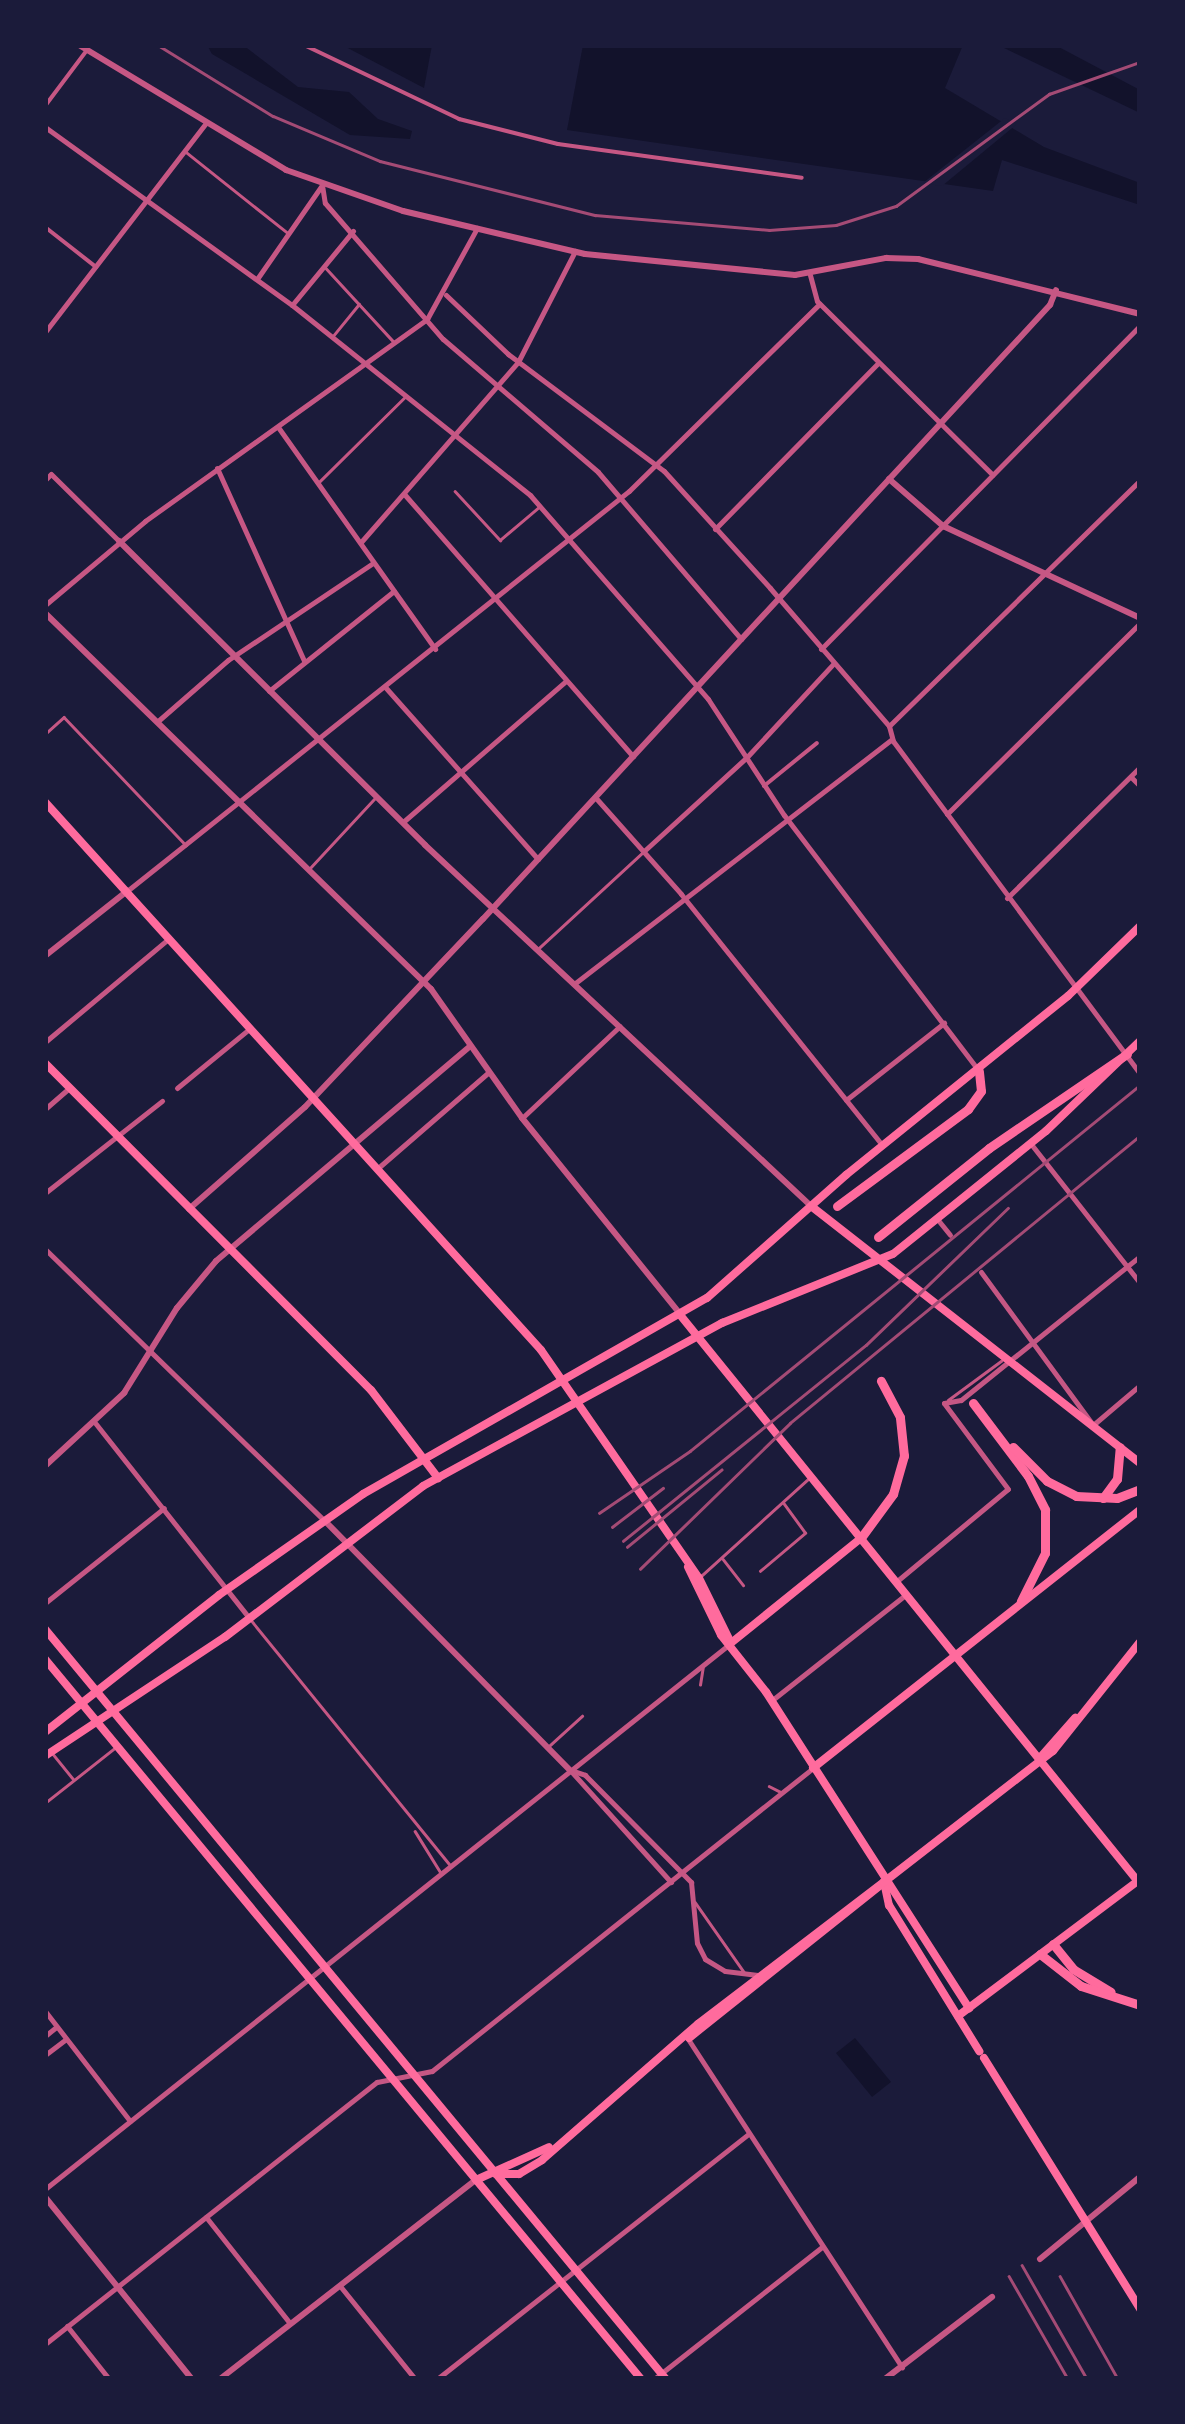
<!DOCTYPE html>
<style>
body{margin:0}
#map{position:relative;width:1185px;height:2424px;overflow:hidden;background:#1b1b3a;font-family:Montserrat,sans-serif}
div>[style]{position:absolute}
[style*='--x']{left:calc(var(--x)*1px);top:calc(var(--y)*1px);width:calc(var(--w)*1px);rotate:calc(var(--a)*1deg)}
.water>*{inset:0;background:#12122b}
.pier>*{inset:0;background:#1b1b3a}
.service>*{height:2.5px;margin:-1.25px;padding:0 1.25px;transform-origin:1.25px;border-radius:1.25px;background:#c65784}
.pedestrian>*{height:4px;margin:-2px;padding:0 2px;transform-origin:2px;border-radius:2px;background:#c65784}
.minor>*{height:5px;margin:-2.5px;padding:0 2.5px;transform-origin:2.5px;border-radius:2.5px;background:#c65784}
.tertiary>*{height:6px;margin:-3px;padding:0 3px;transform-origin:3px;border-radius:3px;background:#c65784}
.secondary>*{height:8px;margin:-4px;padding:0 4px;transform-origin:4px;border-radius:4px;background:#ff6b9d}
.primary>*{height:8px;margin:-4px;padding:0 4px;transform-origin:4px;border-radius:4px;background:#ff6b9d}
.trunk>*{height:9px;margin:-4.5px;padding:0 4.5px;transform-origin:4.5px;border-radius:4.5px;background:#ff6b9d}
.tram>*{height:2.5px;margin:-1.25px;padding:0 1.25px;transform-origin:1.25px;border-radius:1.25px;background:#a44b75}
.rail>*{height:2.5px;margin:-1.25px;padding:0 1.25px;transform-origin:1.25px;border-radius:1.25px;background:#a44b75}
span{translate:-50% -50%;white-space:nowrap;text-align:center;line-height:1.15;-webkit-text-stroke:9px #1b1b3a;paint-order:stroke}
.frame{position:absolute;inset:0;border:48px solid #1b1b3a;pointer-events:none}
</style>
<div id="map">
<div class="water">
<i style="clip-path:polygon(207px 45px,243px 45px,298px 87px,349px 92px,378px 119px,412px 131px,410px 139px,350px 135px,212px 54px)"></i>
<i style="clip-path:polygon(342px 45px,432px 45px,424px 88px)"></i>
<i style="clip-path:polygon(583px 45px,963px 45px,945px 88px,1044px 147px,1140px 183px,1140px 205px,1002px 160px,993px 191px,567px 130px)"></i>
<i style="clip-path:polygon(1055px 45px,1140px 90px,1140px 113px,1002px 47px)"></i>
<i style="clip-path:polygon(855px 2038px,891px 2082px,872px 2097px,836px 2053px)"></i>
</div>
<div class="pier">
<i style="clip-path:polygon(1005px 118px,1017px 124px,942px 186px,923px 183px)"></i>
</div>
<div class="service">
<i style="--x:186;--y:152;--w:130;--a:38.5"></i>
<i style="--x:325;--y:267;--w:102;--a:47.4"></i>
<i style="--x:333;--y:336;--w:41;--a:-50.9"></i>
<i style="--x:319;--y:482;--w:122;--a:-44.7"></i>
<i style="--x:455;--y:491;--w:67;--a:47.4"></i>
<i style="--x:500;--y:540;--w:51;--a:-40.2"></i>
<i style="--x:45;--y:734;--w:25;--a:-42"></i>
<i style="--x:64;--y:717;--w:177;--a:46.4"></i>
<i style="--x:310;--y:868;--w:97;--a:-47.1"></i>
<i style="--x:539;--y:948;--w:142;--a:-42.7"></i>
<i style="--x:948;--y:1400;--w:66;--a:-36.3"></i>
<i style="--x:723;--y:1559;--w:33;--a:52"></i>
<i style="--x:760;--y:1571;--w:59;--a:-40.2"></i>
<i style="--x:805;--y:1533;--w:37;--a:-126"></i>
<i style="--x:700;--y:1577;--w:147;--a:-42.2"></i>
<i style="--x:251;--y:1620;--w:316;--a:50.9"></i>
<i style="--x:700;--y:1685;--w:18;--a:-81"></i>
<i style="--x:548;--y:1747;--w:46;--a:-42.4"></i>
<i style="--x:53;--y:1754;--w:32;--a:51"></i>
<i style="--x:769;--y:1786;--w:13;--a:27"></i>
<i style="--x:45;--y:1803;--w:90;--a:-38.3"></i>
<i style="--x:415;--y:1831;--w:49;--a:58.2"></i>
<i style="--x:695;--y:1902;--w:85;--a:55"></i>
</div>
<div class="pedestrian">
<i style="--x:304;--y:45;--w:172;--a:25.5"></i>
<i style="--x:459;--y:119;--w:102;--a:14.2"></i>
<i style="--x:558;--y:144;--w:246;--a:7.9"></i>
<i style="--x:45;--y:106;--w:70;--a:-53.1"></i>
<i style="--x:45;--y:227;--w:65;--a:38.1"></i>
<i style="--x:764;--y:786;--w:68;--a:-39.1"></i>
</div>
<div class="minor">
<i style="--x:45;--y:127;--w:304;--a:35.8"></i>
<i style="--x:292;--y:305;--w:305;--a:38.6"></i>
<i style="--x:530;--y:495;--w:271;--a:48.9"></i>
<i style="--x:708;--y:699;--w:139;--a:56.8"></i>
<i style="--x:784;--y:815;--w:318;--a:52.7"></i>
<i style="--x:322;--y:185;--w:18;--a:81"></i>
<i style="--x:325;--y:203;--w:180;--a:49.1"></i>
<i style="--x:443;--y:339;--w:204;--a:40.6"></i>
<i style="--x:598;--y:472;--w:220;--a:49.4"></i>
<i style="--x:810;--y:275;--w:27;--a:75"></i>
<i style="--x:817;--y:301;--w:247;--a:44.7"></i>
<i style="--x:257;--y:279;--w:114;--a:-55.3"></i>
<i style="--x:446;--y:295;--w:86;--a:43.6"></i>
<i style="--x:508;--y:354;--w:195;--a:36.9"></i>
<i style="--x:664;--y:471;--w:158;--a:47.8"></i>
<i style="--x:770;--y:588;--w:182;--a:49.2"></i>
<i style="--x:889;--y:726;--w:16;--a:75"></i>
<i style="--x:893;--y:741;--w:415;--a:53.4"></i>
<i style="--x:292;--y:305;--w:96;--a:-50.5"></i>
<i style="--x:45;--y:332;--w:264;--a:-52.4"></i>
<i style="--x:278;--y:427;--w:272;--a:54.7"></i>
<i style="--x:217;--y:468;--w:212;--a:65.7"></i>
<i style="--x:45;--y:480;--w:8;--a:-45"></i>
<i style="--x:51;--y:474;--w:95;--a:44.6"></i>
<i style="--x:405;--y:495;--w:347;--a:48.9"></i>
<i style="--x:715;--y:529;--w:233;--a:-45.5"></i>
<i style="--x:361;--y:542;--w:239;--a:-48.9"></i>
<i style="--x:518;--y:362;--w:125;--a:-62.8"></i>
<i style="--x:45;--y:605;--w:131;--a:-40"></i>
<i style="--x:145;--y:521;--w:347;--a:-35.6"></i>
<i style="--x:427;--y:319;--w:104;--a:-61.2"></i>
<i style="--x:821;--y:649;--w:454;--a:-45.4"></i>
<i style="--x:386;--y:688;--w:229;--a:48.4"></i>
<i style="--x:269;--y:691;--w:160;--a:-38.7"></i>
<i style="--x:158;--y:721;--w:93;--a:-41.1"></i>
<i style="--x:228;--y:660;--w:174;--a:-33.8"></i>
<i style="--x:889;--y:726;--w:351;--a:-44.4"></i>
<i style="--x:1131;--y:777;--w:13;--a:45"></i>
<i style="--x:595;--y:797;--w:130;--a:48.4"></i>
<i style="--x:681;--y:894;--w:322;--a:51.3"></i>
<i style="--x:947;--y:814;--w:272;--a:-44.7"></i>
<i style="--x:403;--y:822;--w:216;--a:-40.9"></i>
<i style="--x:644;--y:851;--w:138;--a:-42.4"></i>
<i style="--x:746;--y:758;--w:129;--a:-47.2"></i>
<i style="--x:127;--y:891;--w:642;--a:-38.55"></i>
<i style="--x:629;--y:491;--w:267;--a:-44.5"></i>
<i style="--x:1007;--y:898;--w:187;--a:-44.6"></i>
<i style="--x:574;--y:984;--w:401;--a:-37.6"></i>
<i style="--x:45;--y:1042;--w:160;--a:-39.9"></i>
<i style="--x:177;--y:1088;--w:93;--a:-39.3"></i>
<i style="--x:846;--y:1100;--w:125;--a:-38.2"></i>
<i style="--x:45;--y:1109;--w:32;--a:-41"></i>
<i style="--x:522;--y:1118;--w:134;--a:-43.2"></i>
<i style="--x:1031;--y:1144;--w:177;--a:51.9"></i>
<i style="--x:378;--y:1168;--w:147;--a:-40.9"></i>
<i style="--x:45;--y:1193;--w:149;--a:-38.2"></i>
<i style="--x:938;--y:1220;--w:19;--a:51"></i>
<i style="--x:45;--y:1249;--w:390;--a:44.2"></i>
<i style="--x:981;--y:1272;--w:190;--a:53.8"></i>
<i style="--x:1093;--y:1425;--w:62;--a:-40.4"></i>
<i style="--x:96;--y:1424;--w:248;--a:51.7"></i>
<i style="--x:897;--y:1581;--w:144;--a:-39.7"></i>
<i style="--x:1008;--y:1489;--w:107;--a:-126.7"></i>
<i style="--x:944;--y:1403;--w:17;--a:-10"></i>
<i style="--x:961;--y:1400;--w:230;--a:-38.8"></i>
<i style="--x:45;--y:1603;--w:152;--a:-38.6"></i>
<i style="--x:771;--y:1701;--w:171;--a:-38.3"></i>
<i style="--x:570;--y:1770;--w:16;--a:18"></i>
<i style="--x:585;--y:1775;--w:151;--a:45.3"></i>
<i style="--x:691;--y:1882;--w:61;--a:84.4"></i>
<i style="--x:697;--y:1943;--w:18;--a:63"></i>
<i style="--x:705;--y:1959;--w:23;--a:31"></i>
<i style="--x:725;--y:1971;--w:35;--a:7"></i>
<i style="--x:570;--y:1770;--w:151;--a:48"></i>
<i style="--x:45;--y:2011;--w:139;--a:52.3"></i>
<i style="--x:45;--y:2036;--w:14;--a:-39"></i>
<i style="--x:688;--y:2039;--w:392;--a:56.9"></i>
<i style="--x:45;--y:2055;--w:26;--a:-37"></i>
<i style="--x:45;--y:2189;--w:877;--a:-38.52"></i>
<i style="--x:206;--y:2217;--w:134;--a:51.7"></i>
<i style="--x:340;--y:2286;--w:119;--a:51.1"></i>
<i style="--x:67;--y:2326;--w:68;--a:51.6"></i>
<i style="--x:45;--y:2344;--w:423;--a:-38.3"></i>
<i style="--x:377;--y:2082;--w:56;--a:-11.3"></i>
<i style="--x:432;--y:2071;--w:487;--a:-38.5"></i>
<i style="--x:437;--y:2379;--w:396;--a:-38.2"></i>
<i style="--x:654;--y:2379;--w:214;--a:-38.2"></i>
</div>
<div class="tertiary">
<i style="--x:79;--y:45;--w:242;--a:31.1"></i>
<i style="--x:286;--y:170;--w:124;--a:19.3"></i>
<i style="--x:403;--y:211;--w:187;--a:13.3"></i>
<i style="--x:585;--y:254;--w:211;--a:5.7"></i>
<i style="--x:795;--y:275;--w:93;--a:-10.6"></i>
<i style="--x:886;--y:258;--w:32;--a:2"></i>
<i style="--x:918;--y:259;--w:229;--a:13.9"></i>
<i style="--x:889;--y:479;--w:72;--a:41"></i>
<i style="--x:943;--y:526;--w:217;--a:25"></i>
<i style="--x:119;--y:541;--w:431;--a:44.8"></i>
<i style="--x:425;--y:845;--w:529;--a:43.08"></i>
<i style="--x:45;--y:613;--w:539;--a:44.25"></i>
<i style="--x:431;--y:989;--w:158;--a:54.8"></i>
<i style="--x:522;--y:1118;--w:252;--a:51.1"></i>
<i style="--x:45;--y:956;--w:105;--a:-38.4"></i>
<i style="--x:189;--y:1209;--w:154;--a:-41.3"></i>
<i style="--x:305;--y:1107;--w:259;--a:-46.6"></i>
<i style="--x:483;--y:919;--w:836;--a:-47.28"></i>
<i style="--x:1050;--y:305;--w:16;--a:-68"></i>
<i style="--x:45;--y:1466;--w:108;--a:-42.7"></i>
<i style="--x:124;--y:1393;--w:100;--a:-58.1"></i>
<i style="--x:177;--y:1308;--w:61;--a:-50.3"></i>
<i style="--x:216;--y:1261;--w:333;--a:-40.2"></i>
<i style="--x:325;--y:1521;--w:349;--a:45.5"></i>
<i style="--x:45;--y:2197;--w:234;--a:51.1"></i>
<i style="--x:1040;--y:2259;--w:129;--a:-39.4"></i>
<i style="--x:220;--y:2379;--w:324;--a:-37.9"></i>
<i style="--x:885;--y:2379;--w:135;--a:-37.5"></i>
</div>
<div class="secondary">
<i style="--x:45;--y:802;--w:739;--a:47.85"></i>
<i style="--x:541;--y:1350;--w:277;--a:55.3"></i>
<i style="--x:699;--y:1578;--w:72;--a:63.8"></i>
<i style="--x:45;--y:1063;--w:462;--a:45.1"></i>
<i style="--x:371;--y:1390;--w:111;--a:52.7"></i>
<i style="--x:811;--y:1206;--w:417;--a:38"></i>
<i style="--x:681;--y:1316;--w:730;--a:51.06"></i>
<i style="--x:688;--y:1567;--w:76;--a:64.1"></i>
<i style="--x:721;--y:1635;--w:73;--a:51.7"></i>
<i style="--x:766;--y:1692;--w:376;--a:57.3"></i>
<i style="--x:45;--y:1629;--w:974;--a:50.38"></i>
<i style="--x:731;--y:1643;--w:166;--a:-38.9"></i>
<i style="--x:45;--y:1659;--w:935;--a:50.38"></i>
<i style="--x:45;--y:1732;--w:221;--a:-38.2"></i>
<i style="--x:219;--y:1595;--w:176;--a:-35"></i>
<i style="--x:363;--y:1494;--w:396;--a:-29.7"></i>
<i style="--x:707;--y:1298;--w:186;--a:-41.5"></i>
<i style="--x:846;--y:1175;--w:285;--a:-38.9"></i>
<i style="--x:1068;--y:996;--w:100;--a:-44.2"></i>
<i style="--x:45;--y:1756;--w:216;--a:-33.5"></i>
<i style="--x:225;--y:1637;--w:249;--a:-37.3"></i>
<i style="--x:423;--y:1486;--w:341;--a:-28.6"></i>
<i style="--x:722;--y:1323;--w:184;--a:-22"></i>
<i style="--x:893;--y:1254;--w:196;--a:-38.8"></i>
<i style="--x:1046;--y:1131;--w:130;--a:-43.8"></i>
<i style="--x:813;--y:1768;--w:417;--a:-38.3"></i>
<i style="--x:884;--y:1882;--w:24;--a:78"></i>
<i style="--x:889;--y:1905;--w:172;--a:58.3"></i>
<i style="--x:958;--y:2016;--w:225;--a:-36.9"></i>
<i style="--x:689;--y:2038;--w:246;--a:-38.6"></i>
<i style="--x:984;--y:2058;--w:296;--a:58.1"></i>
<i style="--x:496;--y:2174;--w:23;--a:0"></i>
<i style="--x:519;--y:2174;--w:27;--a:-31"></i>
<i style="--x:542;--y:2160;--w:207;--a:-41.1"></i>
<i style="--x:698;--y:2024;--w:234;--a:-37.4"></i>
<i style="--x:476;--y:2180;--w:80;--a:-24.3"></i>
</div>
<div class="primary">
<i style="--x:1039;--y:1759;--w:55;--a:-48.7"></i>
<i style="--x:884;--y:1882;--w:214;--a:-37.8"></i>
<i style="--x:1053;--y:1751;--w:139;--a:-51.4"></i>
</div>
<div class="trunk">
<i style="--x:837;--y:1206;--w:163;--a:-36.5"></i>
<i style="--x:968;--y:1109;--w:22;--a:-54"></i>
<i style="--x:981;--y:1091;--w:20;--a:-96"></i>
<i style="--x:878;--y:1237;--w:142;--a:-38.7"></i>
<i style="--x:989;--y:1148;--w:167;--a:-34.3"></i>
<i style="--x:973;--y:1403;--w:91;--a:53"></i>
<i style="--x:1028;--y:1476;--w:38;--a:63"></i>
<i style="--x:1045;--y:1510;--w:43;--a:90"></i>
<i style="--x:1045;--y:1553;--w:54;--a:116.6"></i>
<i style="--x:1013;--y:1447;--w:48;--a:45"></i>
<i style="--x:1047;--y:1481;--w:33;--a:27"></i>
<i style="--x:1076;--y:1496;--w:41;--a:2.8"></i>
<i style="--x:1117;--y:1498;--w:25;--a:-21"></i>
<i style="--x:1103;--y:1498;--w:24;--a:-54"></i>
<i style="--x:1117;--y:1479;--w:32;--a:-85"></i>
<i style="--x:860;--y:1539;--w:56;--a:-53.7"></i>
<i style="--x:893;--y:1494;--w:40;--a:-74"></i>
<i style="--x:904;--y:1456;--w:39;--a:-96"></i>
<i style="--x:900;--y:1417;--w:41;--a:-117.8"></i>
<i style="--x:1053;--y:1944;--w:32;--a:51"></i>
<i style="--x:1073;--y:1969;--w:44;--a:31.2"></i>
<i style="--x:1040;--y:1954;--w:52;--a:38"></i>
<i style="--x:1081;--y:1986;--w:62;--a:17.9"></i>
</div>
<div class="tram">
<i style="--x:627;--y:1547;--w:122;--a:-39.3"></i>
<i style="--x:640;--y:1569;--w:209;--a:-44.2"></i>
<i style="--x:790;--y:1423;--w:453;--a:-39.4"></i>
</div>
<div class="rail">
<i style="--x:158;--y:45;--w:135;--a:31.7"></i>
<i style="--x:273;--y:116;--w:116;--a:22.8"></i>
<i style="--x:380;--y:161;--w:222;--a:14.1"></i>
<i style="--x:595;--y:215;--w:175;--a:4.9"></i>
<i style="--x:769;--y:230;--w:67;--a:-4.3"></i>
<i style="--x:836;--y:225;--w:63;--a:-17.6"></i>
<i style="--x:896;--y:206;--w:190;--a:-36.2"></i>
<i style="--x:1049;--y:94;--w:96;--a:-19.4"></i>
<i style="--x:599;--y:1513;--w:110;--a:-34.3"></i>
<i style="--x:690;--y:1451;--w:580;--a:-39.12"></i>
<i style="--x:612;--y:1527;--w:64;--a:-37.4"></i>
<i style="--x:623;--y:1541;--w:312;--a:-38.9"></i>
<i style="--x:866;--y:1345;--w:197;--a:-44"></i>
<i style="--x:1022;--y:2265;--w:131;--a:60.3"></i>
<i style="--x:1009;--y:2276;--w:119;--a:60.2"></i>
<i style="--x:1060;--y:2276;--w:118;--a:60.6"></i>
</div>
<div class="frame"></div>
</div>
